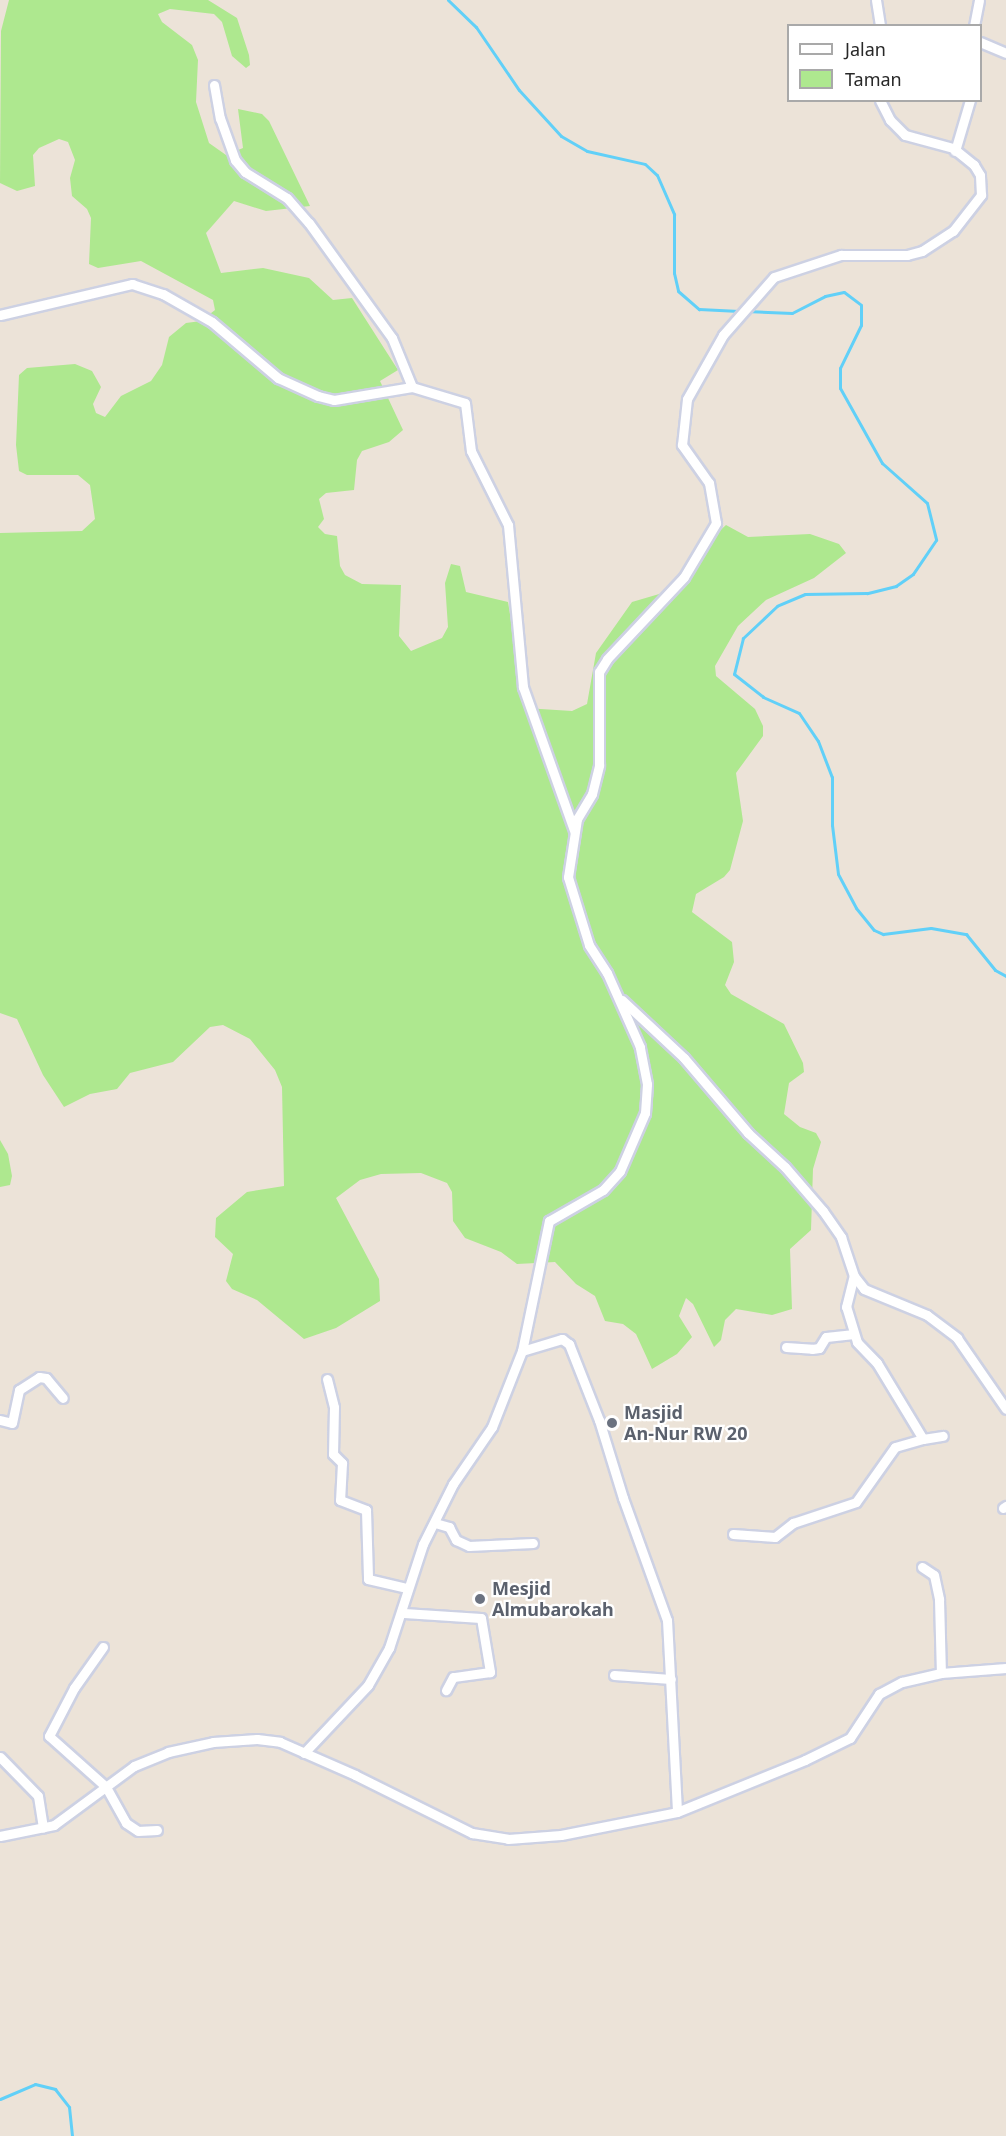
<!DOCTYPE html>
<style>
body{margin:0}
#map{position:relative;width:1006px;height:2136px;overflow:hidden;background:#ece3d8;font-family:"Noto Sans",sans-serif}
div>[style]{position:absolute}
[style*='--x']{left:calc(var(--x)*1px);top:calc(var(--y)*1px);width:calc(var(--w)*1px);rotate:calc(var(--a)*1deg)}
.green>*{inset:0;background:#aee88f}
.stream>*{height:3px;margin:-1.5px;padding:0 1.5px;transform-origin:1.5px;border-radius:1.5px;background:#61d0f8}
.roads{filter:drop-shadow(2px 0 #cdd1e3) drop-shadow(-2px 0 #cdd1e3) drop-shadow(0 2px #cdd1e3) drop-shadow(0 -2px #cdd1e3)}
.street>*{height:9px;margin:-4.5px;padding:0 4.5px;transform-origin:4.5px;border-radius:4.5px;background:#fff}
.dots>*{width:16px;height:16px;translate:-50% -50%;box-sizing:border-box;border:3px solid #fff;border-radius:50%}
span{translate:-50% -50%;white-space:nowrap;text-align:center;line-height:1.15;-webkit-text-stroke:4.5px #fff;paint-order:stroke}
.worship-label{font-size:18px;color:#5b616d;font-weight:700}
.left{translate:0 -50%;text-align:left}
.legend{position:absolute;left:787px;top:24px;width:195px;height:78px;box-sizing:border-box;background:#fff;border:2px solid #a9a9a9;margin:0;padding:8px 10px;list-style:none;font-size:18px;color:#282828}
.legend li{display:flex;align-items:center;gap:12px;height:30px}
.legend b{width:30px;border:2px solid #a9a9a9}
</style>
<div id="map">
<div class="green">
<i style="clip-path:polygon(9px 0,208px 0,237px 18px,249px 55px,250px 65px,246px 68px,232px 56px,222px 22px,214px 14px,170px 9px,158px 14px,162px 22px,192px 45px,198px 60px,196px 102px,209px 143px,226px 155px,243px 148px,238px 109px,262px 114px,269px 121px,310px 206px,266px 211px,234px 201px,206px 233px,221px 273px,263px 268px,309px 278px,333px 300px,352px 298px,398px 370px,380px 381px,403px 430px,389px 442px,362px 451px,357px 460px,354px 490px,326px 493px,319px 499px,324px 519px,318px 527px,325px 534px,337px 536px,340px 566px,345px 575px,362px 584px,401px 585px,399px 636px,411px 651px,442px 638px,448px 627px,445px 583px,451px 564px,460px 566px,466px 592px,508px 602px,525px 708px,572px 711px,587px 704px,596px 653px,632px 602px,683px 587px,713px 537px,726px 525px,748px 537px,810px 534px,839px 544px,846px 553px,814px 578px,766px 600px,738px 626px,715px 666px,716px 676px,755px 709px,763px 726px,763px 736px,736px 773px,743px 821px,730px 870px,724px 877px,696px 894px,692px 912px,732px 942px,734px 962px,725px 985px,731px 994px,784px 1024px,803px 1063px,804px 1072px,789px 1083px,784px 1114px,800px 1127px,816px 1133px,821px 1142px,813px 1169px,811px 1230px,790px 1249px,792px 1309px,772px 1315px,736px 1309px,725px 1320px,721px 1340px,714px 1347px,693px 1304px,686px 1298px,679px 1316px,692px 1337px,677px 1354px,652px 1369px,636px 1334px,623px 1324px,605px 1321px,595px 1296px,576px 1284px,555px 1262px,517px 1264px,501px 1252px,465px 1238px,453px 1221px,452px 1192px,447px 1183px,421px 1173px,381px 1174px,360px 1180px,336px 1198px,379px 1279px,380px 1301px,336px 1328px,304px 1339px,257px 1300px,232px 1289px,226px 1281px,233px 1254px,215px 1237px,216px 1218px,247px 1192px,284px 1186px,282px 1087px,275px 1070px,250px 1039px,223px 1025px,210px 1027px,173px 1062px,130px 1073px,117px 1089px,90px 1094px,64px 1107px,43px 1075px,17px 1019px,0 1013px,0 533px,82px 531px,95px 519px,90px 485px,78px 475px,27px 475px,19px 471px,16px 445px,19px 375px,27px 368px,75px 364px,92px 371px,101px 387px,93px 404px,96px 413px,105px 417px,121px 396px,151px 381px,162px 365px,169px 337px,186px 323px,201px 321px,215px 310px,213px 300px,141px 261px,98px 268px,89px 264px,91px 218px,87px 209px,72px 196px,70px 178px,75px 160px,68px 142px,59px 139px,39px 148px,33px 155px,35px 186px,17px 191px,0 183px,1px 31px)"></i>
<i style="clip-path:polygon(0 1140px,8px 1154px,12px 1176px,10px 1185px,0 1187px)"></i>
</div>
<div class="stream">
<i style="--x:448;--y:0;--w:39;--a:44"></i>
<i style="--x:476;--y:27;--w:76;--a:55.7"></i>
<i style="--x:519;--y:90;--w:62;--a:47.6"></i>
<i style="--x:561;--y:136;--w:30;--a:30"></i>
<i style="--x:587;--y:151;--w:59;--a:12.6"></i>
<i style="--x:645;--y:164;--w:16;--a:43"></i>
<i style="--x:657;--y:175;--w:43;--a:66.4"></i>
<i style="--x:674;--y:214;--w:59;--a:90"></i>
<i style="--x:674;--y:273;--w:18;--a:77"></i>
<i style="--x:678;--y:291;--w:28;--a:41"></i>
<i style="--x:699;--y:309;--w:40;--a:2.9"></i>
<i style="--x:746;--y:311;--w:46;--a:2.5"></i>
<i style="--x:792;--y:313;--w:37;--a:-27"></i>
<i style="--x:825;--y:296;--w:19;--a:-12"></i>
<i style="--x:844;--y:292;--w:21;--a:37"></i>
<i style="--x:861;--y:305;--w:20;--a:90"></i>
<i style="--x:861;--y:325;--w:48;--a:116"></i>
<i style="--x:840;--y:368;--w:20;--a:90"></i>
<i style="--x:840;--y:388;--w:86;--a:60.8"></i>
<i style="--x:882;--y:463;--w:60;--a:41.6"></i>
<i style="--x:927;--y:503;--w:38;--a:76"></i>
<i style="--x:936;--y:540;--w:41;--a:124.1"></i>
<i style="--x:913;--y:574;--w:21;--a:145"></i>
<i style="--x:896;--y:586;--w:30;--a:166"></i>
<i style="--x:867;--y:593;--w:62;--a:179.1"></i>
<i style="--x:805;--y:594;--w:30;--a:157"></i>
<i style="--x:777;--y:606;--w:47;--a:136.7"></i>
<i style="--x:743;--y:638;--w:37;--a:104"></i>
<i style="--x:734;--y:674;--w:37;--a:38"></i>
<i style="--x:763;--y:697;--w:39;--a:24"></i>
<i style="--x:799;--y:713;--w:34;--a:56"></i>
<i style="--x:818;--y:741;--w:39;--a:69"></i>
<i style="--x:832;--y:777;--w:48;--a:90"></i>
<i style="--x:832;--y:825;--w:49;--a:83"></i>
<i style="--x:838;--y:874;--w:38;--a:62"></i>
<i style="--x:856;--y:908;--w:28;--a:51"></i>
<i style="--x:874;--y:930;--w:10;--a:24"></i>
<i style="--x:883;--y:934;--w:48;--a:-7.1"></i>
<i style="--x:931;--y:928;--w:36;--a:10"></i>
<i style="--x:966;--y:934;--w:46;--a:51.1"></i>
<i style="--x:995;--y:970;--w:13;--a:29"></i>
<i style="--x:0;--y:2099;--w:38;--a:-23"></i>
<i style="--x:35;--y:2084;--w:21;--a:14"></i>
<i style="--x:55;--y:2089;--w:23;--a:52"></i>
<i style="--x:69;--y:2107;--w:29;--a:84"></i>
</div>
<div class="roads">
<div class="street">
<i style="--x:876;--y:0;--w:26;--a:81"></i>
<i style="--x:974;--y:26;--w:26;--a:-79"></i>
<i style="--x:980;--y:42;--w:28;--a:23"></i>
<i style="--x:214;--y:85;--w:34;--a:80"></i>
<i style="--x:220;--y:118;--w:45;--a:70.3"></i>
<i style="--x:235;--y:160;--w:16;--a:50"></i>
<i style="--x:245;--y:172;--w:49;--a:31.8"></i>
<i style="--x:287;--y:198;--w:33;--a:49"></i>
<i style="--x:309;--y:223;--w:142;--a:54.2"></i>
<i style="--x:392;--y:338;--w:53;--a:67.8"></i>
<i style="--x:955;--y:151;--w:53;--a:-73.6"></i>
<i style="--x:0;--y:315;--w:136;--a:-13.2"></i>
<i style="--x:132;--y:284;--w:33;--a:18"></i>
<i style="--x:163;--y:294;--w:56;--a:29.7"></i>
<i style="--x:212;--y:322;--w:87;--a:40.3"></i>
<i style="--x:278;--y:378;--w:44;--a:24.2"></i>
<i style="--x:318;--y:396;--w:16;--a:14"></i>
<i style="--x:334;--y:400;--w:79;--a:-9.5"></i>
<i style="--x:412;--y:387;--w:55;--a:16.8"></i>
<i style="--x:465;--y:403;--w:48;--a:82.9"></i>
<i style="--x:471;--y:451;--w:83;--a:63.4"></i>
<i style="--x:508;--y:525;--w:163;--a:84.7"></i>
<i style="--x:523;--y:687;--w:152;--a:70.4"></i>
<i style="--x:622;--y:1000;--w:85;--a:43.1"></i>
<i style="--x:684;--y:1058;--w:99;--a:49.5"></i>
<i style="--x:748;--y:1133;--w:50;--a:42.6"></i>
<i style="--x:785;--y:1167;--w:58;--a:49.2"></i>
<i style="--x:823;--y:1211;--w:32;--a:55"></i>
<i style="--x:841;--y:1237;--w:41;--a:71.6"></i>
<i style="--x:854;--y:1276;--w:16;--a:52"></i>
<i style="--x:864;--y:1289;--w:68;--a:22.4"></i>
<i style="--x:927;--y:1315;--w:38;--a:37"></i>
<i style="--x:957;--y:1338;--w:86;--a:55.4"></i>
<i style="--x:786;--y:1347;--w:26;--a:4"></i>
<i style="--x:812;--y:1349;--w:7;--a:-8"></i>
<i style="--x:819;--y:1348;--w:13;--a:-58"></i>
<i style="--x:826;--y:1337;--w:28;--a:-6"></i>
<i style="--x:522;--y:1351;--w:42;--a:-16.7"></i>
<i style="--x:562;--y:1339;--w:9;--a:36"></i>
<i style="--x:569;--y:1344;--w:82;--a:68.5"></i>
<i style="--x:599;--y:1420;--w:82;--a:72.9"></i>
<i style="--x:623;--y:1498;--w:130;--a:70.2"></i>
<i style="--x:667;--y:1620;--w:192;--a:87"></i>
<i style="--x:327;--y:1379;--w:29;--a:76"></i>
<i style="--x:334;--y:1407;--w:47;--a:91.2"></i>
<i style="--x:333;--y:1454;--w:13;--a:45"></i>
<i style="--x:342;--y:1463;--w:37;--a:93"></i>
<i style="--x:340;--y:1500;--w:28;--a:21"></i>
<i style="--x:366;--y:1510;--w:69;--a:88.3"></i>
<i style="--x:368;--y:1579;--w:39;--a:13"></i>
<i style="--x:0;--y:1420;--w:12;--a:14"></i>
<i style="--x:12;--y:1423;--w:34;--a:-78"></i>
<i style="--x:19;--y:1390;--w:24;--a:-33"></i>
<i style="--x:39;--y:1377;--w:7;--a:8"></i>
<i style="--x:46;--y:1378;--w:26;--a:50"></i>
<i style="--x:923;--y:1439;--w:20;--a:-9"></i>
<i style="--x:1003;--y:1508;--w:4;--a:-34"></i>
<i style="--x:435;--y:1523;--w:15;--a:16"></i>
<i style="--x:449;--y:1527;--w:15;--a:62"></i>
<i style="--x:456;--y:1540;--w:14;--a:25"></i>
<i style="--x:469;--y:1546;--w:64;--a:-2.7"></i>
<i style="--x:733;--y:1534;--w:42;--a:4.1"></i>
<i style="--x:775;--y:1537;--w:23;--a:-38"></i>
<i style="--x:793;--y:1523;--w:66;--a:-18.4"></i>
<i style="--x:856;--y:1502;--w:67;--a:-54.7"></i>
<i style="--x:895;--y:1447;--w:29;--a:-16"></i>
<i style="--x:923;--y:1439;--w:89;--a:-121.2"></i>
<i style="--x:877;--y:1363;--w:29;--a:-134"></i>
<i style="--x:857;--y:1342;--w:37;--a:-107"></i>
<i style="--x:846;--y:1307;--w:32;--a:-76"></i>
<i style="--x:922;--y:1567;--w:14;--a:34"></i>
<i style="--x:934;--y:1575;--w:25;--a:78"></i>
<i style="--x:939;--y:1599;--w:74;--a:88.5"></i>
<i style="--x:404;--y:1613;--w:77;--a:3.7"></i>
<i style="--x:481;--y:1618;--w:55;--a:80.5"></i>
<i style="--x:490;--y:1672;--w:37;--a:172"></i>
<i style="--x:453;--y:1677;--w:15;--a:118"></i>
<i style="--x:103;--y:1647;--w:50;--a:125.3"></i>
<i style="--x:74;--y:1688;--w:54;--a:117.5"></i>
<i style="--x:49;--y:1736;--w:76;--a:41.8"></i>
<i style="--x:106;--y:1787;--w:41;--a:60.9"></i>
<i style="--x:126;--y:1823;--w:14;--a:34"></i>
<i style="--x:138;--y:1831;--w:19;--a:-3"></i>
<i style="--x:614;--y:1675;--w:57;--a:4"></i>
<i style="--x:304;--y:1753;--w:93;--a:-46.7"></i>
<i style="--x:368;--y:1685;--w:43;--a:-60.4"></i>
<i style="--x:389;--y:1648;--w:109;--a:-71.9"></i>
<i style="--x:423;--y:1544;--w:67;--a:-63.4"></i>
<i style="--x:453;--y:1484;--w:69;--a:-55.6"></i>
<i style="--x:492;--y:1427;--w:82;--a:-68.5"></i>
<i style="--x:522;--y:1351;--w:133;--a:-78.3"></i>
<i style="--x:549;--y:1221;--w:62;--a:-29.9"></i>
<i style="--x:603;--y:1190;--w:25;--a:-48"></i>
<i style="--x:620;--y:1171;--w:63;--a:-66.7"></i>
<i style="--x:645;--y:1113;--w:29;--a:-86"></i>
<i style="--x:647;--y:1084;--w:38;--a:-101"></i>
<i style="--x:640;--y:1047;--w:81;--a:-114"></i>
<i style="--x:607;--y:973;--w:33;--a:-123"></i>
<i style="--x:589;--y:945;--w:71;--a:-107.2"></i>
<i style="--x:568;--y:877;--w:59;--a:-81.2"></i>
<i style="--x:577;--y:819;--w:29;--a:-59"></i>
<i style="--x:592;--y:794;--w:30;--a:-76"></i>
<i style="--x:599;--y:765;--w:93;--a:-90"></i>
<i style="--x:599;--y:672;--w:15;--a:-58"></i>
<i style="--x:607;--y:659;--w:112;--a:-46.8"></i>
<i style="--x:684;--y:577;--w:63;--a:-59.3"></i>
<i style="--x:716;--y:523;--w:41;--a:-99.9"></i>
<i style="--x:709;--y:483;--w:47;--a:-125.4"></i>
<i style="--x:682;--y:445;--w:46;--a:-83.8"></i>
<i style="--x:687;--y:399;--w:73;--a:-60.6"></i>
<i style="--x:723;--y:335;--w:77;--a:-48.7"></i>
<i style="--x:774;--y:277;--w:71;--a:-18.2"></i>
<i style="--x:841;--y:255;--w:66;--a:0"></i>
<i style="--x:907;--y:255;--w:16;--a:-15"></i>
<i style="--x:922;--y:251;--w:37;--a:-33"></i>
<i style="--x:953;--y:231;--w:46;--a:-52.1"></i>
<i style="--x:981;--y:195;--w:20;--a:-93"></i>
<i style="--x:980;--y:175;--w:12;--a:-121"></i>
<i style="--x:974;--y:165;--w:27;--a:-141"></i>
<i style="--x:953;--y:148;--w:50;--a:-164.8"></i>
<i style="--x:905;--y:135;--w:21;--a:-135"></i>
<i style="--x:890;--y:120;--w:22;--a:-117"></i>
<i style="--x:0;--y:1757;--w:54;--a:45.7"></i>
<i style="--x:38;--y:1796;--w:32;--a:81"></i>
<i style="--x:0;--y:1836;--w:55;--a:-11.5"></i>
<i style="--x:54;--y:1825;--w:99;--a:-36.4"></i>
<i style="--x:134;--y:1766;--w:37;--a:-22"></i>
<i style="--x:168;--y:1752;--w:46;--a:-12.5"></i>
<i style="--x:213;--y:1742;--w:44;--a:-3.9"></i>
<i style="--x:257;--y:1739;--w:23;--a:7"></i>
<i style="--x:280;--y:1742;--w:82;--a:23.7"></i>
<i style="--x:355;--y:1775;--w:131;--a:26.4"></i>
<i style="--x:472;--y:1833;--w:36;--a:9"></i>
<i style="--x:508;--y:1839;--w:53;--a:-4.3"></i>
<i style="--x:561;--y:1835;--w:118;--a:-11.2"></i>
<i style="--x:677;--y:1812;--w:138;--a:-22.1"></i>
<i style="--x:805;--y:1760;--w:50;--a:-26.1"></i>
<i style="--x:850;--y:1738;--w:53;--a:-56.6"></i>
<i style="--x:879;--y:1694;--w:26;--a:-28"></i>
<i style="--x:902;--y:1682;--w:40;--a:-13"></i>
<i style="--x:941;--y:1673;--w:65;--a:-4.4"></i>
</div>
</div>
<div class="dots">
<i style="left:612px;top:1423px;background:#6b7280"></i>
<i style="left:480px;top:1599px;background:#6b7280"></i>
</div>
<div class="worship-label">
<span class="left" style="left:624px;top:1423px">Masjid<br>An-Nur RW 20</span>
<span class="left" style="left:492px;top:1599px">Mesjid<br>Almubarokah</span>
</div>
<ul class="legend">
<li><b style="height:8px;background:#fff"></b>Jalan</li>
<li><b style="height:16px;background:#aee88f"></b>Taman</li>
</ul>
</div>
